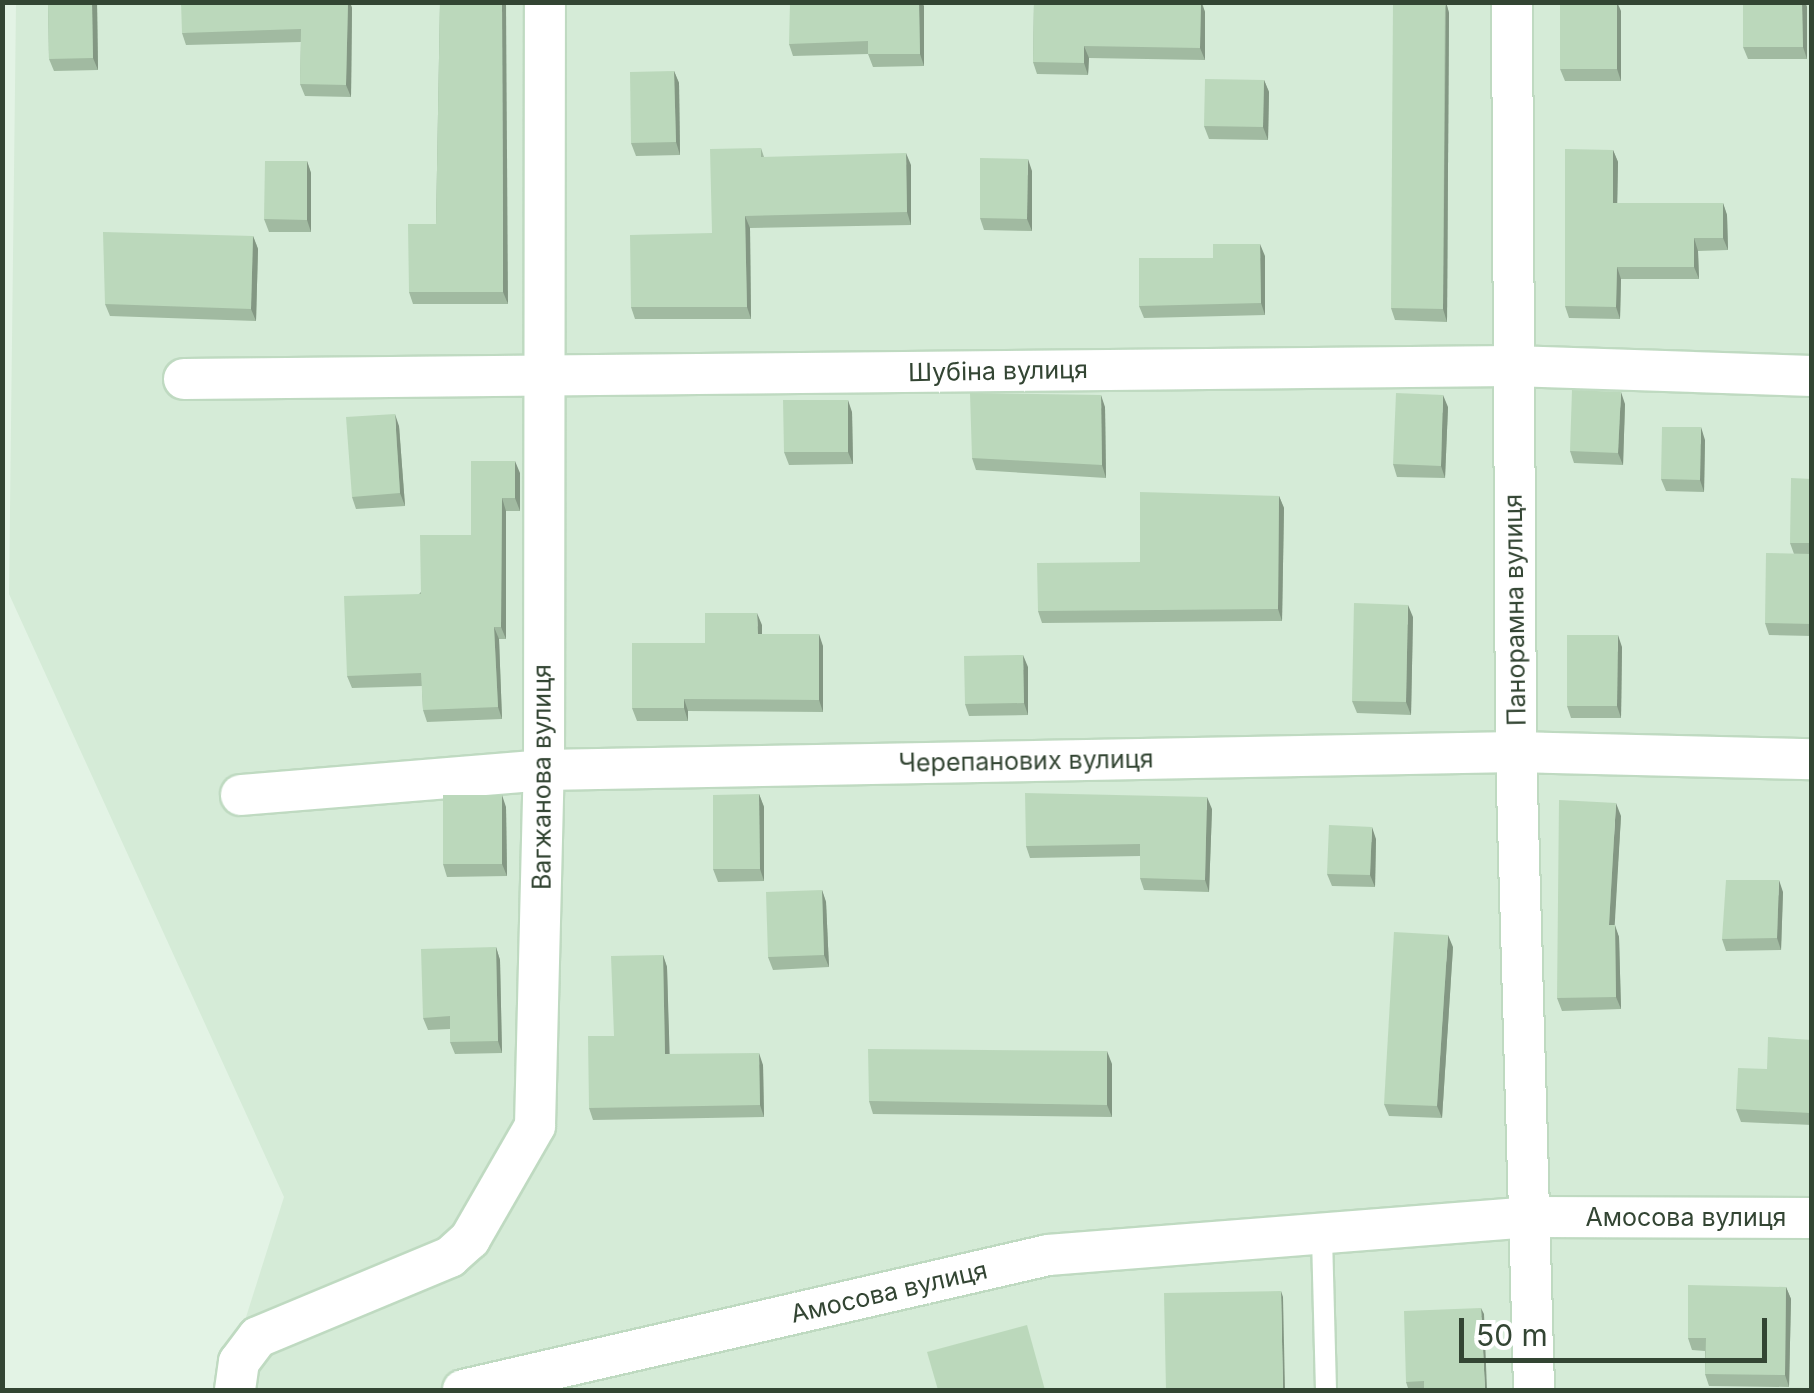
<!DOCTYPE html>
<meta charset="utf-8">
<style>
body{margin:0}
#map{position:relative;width:1814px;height:1393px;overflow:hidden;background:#e3f3e5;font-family:Inter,sans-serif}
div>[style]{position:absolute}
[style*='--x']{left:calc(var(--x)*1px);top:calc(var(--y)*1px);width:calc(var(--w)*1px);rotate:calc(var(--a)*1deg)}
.residential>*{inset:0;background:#d5ebd7}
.roads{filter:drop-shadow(2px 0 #bfdac1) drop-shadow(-2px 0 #bfdac1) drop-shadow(0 2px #bfdac1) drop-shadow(0 -2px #bfdac1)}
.lane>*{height:20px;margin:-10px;padding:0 10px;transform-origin:10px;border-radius:10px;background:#fff}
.street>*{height:40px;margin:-20px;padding:0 20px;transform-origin:20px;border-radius:20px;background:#fff}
.wall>*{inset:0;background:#a1baa1}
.shaded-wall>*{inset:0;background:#839783}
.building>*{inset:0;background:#bbd8bb}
span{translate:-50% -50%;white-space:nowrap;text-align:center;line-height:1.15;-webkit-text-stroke:8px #fff;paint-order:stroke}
.street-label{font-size:25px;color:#334533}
.frame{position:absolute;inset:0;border:5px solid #334533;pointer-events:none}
.scale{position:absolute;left:1459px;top:1318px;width:308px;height:45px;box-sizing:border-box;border:5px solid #334533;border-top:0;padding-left:12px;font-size:30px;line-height:35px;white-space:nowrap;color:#334533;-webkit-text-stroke:8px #fff;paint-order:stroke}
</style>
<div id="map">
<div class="residential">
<i style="clip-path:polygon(16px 3px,1811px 3px,1811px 1390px,223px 1390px,284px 1197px,9px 594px)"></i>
</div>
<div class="roads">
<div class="lane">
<i style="--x:1322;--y:1237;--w:153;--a:88.5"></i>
</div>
<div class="street">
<i style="--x:1512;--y:2;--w:750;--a:89.69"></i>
<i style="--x:1516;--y:752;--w:638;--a:88.38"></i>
<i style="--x:184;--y:379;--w:1328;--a:-0.56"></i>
<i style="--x:1512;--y:366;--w:300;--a:1.9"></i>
<i style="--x:241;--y:795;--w:304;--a:-4.7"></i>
<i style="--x:544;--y:770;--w:972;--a:-1.06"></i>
<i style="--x:1516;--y:752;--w:296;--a:1.4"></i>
<i style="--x:235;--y:1390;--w:28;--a:-82"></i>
<i style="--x:239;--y:1362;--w:31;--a:-53"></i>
<i style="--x:258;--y:1337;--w:208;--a:-22.6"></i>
<i style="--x:450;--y:1257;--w:27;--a:-42"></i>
<i style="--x:470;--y:1239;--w:130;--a:-60.1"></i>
<i style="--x:535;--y:1126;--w:356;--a:-88.6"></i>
<i style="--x:544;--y:770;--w:768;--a:-89.93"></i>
<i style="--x:463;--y:1390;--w:600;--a:-12.99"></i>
<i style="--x:1048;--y:1255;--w:480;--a:-4.5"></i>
<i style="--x:1526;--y:1217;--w:286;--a:0.2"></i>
</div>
</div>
<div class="wall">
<i style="clip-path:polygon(48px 2px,97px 2px,98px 70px,54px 71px,49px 59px)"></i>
<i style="clip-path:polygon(350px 2px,352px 8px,351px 97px,305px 96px,300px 84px,301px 42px,186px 45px,182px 33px)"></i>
<i style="clip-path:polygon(440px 2px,508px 304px,413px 304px,409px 292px,436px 224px)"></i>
<i style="clip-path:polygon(1034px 2px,1202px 2px,1205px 12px,1205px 60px,1089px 58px,1088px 75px,1037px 74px,1033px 62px)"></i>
<i style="clip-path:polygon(1446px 2px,1449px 13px,1447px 322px,1395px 320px,1391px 308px)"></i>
<i style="clip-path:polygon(1802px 2px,1805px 2px,1807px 7px,1807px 59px,1748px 59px,1743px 47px)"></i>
<i style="clip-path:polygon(924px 6px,924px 66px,873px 67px,868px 54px,793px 56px,789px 44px)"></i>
<i style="clip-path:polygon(1621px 11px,1621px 81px,1565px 81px,1560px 69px)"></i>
<i style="clip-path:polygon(674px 71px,679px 83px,680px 155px,636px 156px,631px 143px)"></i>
<i style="clip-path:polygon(1264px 80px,1269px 92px,1268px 140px,1209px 139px,1204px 126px)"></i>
<i style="clip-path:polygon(761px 148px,764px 157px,911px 165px,911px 225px,750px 228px,751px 319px,635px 319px,631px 307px,712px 233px)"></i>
<i style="clip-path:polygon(1613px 150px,1618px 162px,1617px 203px,1723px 203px,1727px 215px,1728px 250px,1698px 251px,1699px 279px,1621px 279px,1620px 319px,1569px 318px,1565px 306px)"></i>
<i style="clip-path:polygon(307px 161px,311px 173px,311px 232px,269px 232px,264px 219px)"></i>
<i style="clip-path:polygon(1032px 171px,1032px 231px,984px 230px,980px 218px)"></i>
<i style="clip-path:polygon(253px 236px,258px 249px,256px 321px,110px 316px,105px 304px)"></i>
<i style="clip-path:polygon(1265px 256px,1265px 315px,1144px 318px,1139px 306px)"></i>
<i style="clip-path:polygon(1625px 404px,1623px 465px,1574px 463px,1570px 451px)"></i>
<i style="clip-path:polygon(1105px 407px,1106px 478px,976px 470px,972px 458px)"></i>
<i style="clip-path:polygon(1448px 407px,1445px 478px,1397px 477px,1393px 464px)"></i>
<i style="clip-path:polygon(852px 412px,853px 464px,789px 465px,784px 452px)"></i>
<i style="clip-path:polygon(399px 426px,405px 506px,356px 509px,352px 497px)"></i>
<i style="clip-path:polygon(1705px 440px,1704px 492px,1666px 491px,1661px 479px)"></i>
<i style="clip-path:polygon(520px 473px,520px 511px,506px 511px,506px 639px,499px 639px,502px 719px,427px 722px,423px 710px,422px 686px,352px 688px,347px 676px,471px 535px)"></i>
<i style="clip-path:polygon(1812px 479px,1812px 636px,1769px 635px,1765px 623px,1794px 554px,1790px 543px)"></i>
<i style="clip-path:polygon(1279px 496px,1284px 508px,1282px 621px,1042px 623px,1038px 611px)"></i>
<i style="clip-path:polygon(1413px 617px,1411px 715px,1357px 713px,1352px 701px)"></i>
<i style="clip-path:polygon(762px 625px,762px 634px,823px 646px,823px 712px,688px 711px,688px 721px,637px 721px,632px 708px,705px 643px)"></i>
<i style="clip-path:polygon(1622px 647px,1621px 718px,1571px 718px,1567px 706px)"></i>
<i style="clip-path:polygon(1028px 667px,1028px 715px,969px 716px,965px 704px)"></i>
<i style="clip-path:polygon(759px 794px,764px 807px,764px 881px,718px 882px,713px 869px)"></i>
<i style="clip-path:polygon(506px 807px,507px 876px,447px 877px,443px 864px)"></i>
<i style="clip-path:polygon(1212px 809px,1209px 892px,1144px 890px,1140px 878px,1140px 856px,1030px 858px,1026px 846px)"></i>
<i style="clip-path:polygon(1621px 816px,1614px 925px,1619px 937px,1621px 1009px,1562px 1011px,1557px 998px)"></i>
<i style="clip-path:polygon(1376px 839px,1375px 887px,1332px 886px,1327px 874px)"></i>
<i style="clip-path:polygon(822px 890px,826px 902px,829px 967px,773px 970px,768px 957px)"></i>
<i style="clip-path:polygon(1783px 892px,1781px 950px,1726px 951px,1722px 939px)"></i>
<i style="clip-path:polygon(496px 947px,500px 960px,502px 1053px,455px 1054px,450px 1042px,450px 1029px,428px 1030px,423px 1018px)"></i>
<i style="clip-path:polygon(1453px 947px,1442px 1118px,1389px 1116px,1384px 1104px)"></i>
<i style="clip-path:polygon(663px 955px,667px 967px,669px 1054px,763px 1065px,764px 1117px,593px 1120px,589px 1108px,614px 1036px)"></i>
<i style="clip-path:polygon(1812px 1040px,1812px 1125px,1741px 1122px,1736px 1109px)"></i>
<i style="clip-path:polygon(1112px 1064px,1112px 1117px,873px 1114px,869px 1101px)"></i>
<i style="clip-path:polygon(1786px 1287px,1791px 1299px,1789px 1387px,1709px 1386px,1705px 1374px,1705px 1351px,1692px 1350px,1688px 1338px)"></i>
<i style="clip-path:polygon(1484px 1314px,1424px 1388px,1408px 1388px,1406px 1382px)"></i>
</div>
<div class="shaded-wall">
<i style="clip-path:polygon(92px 2px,97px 2px,98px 70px,93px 58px)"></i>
<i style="clip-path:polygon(348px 2px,350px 2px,352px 8px,351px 97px,346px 85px)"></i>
<i style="clip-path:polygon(502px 2px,506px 2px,508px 304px,503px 292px)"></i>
<i style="clip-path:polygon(919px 2px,922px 2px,924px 6px,924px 66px,920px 54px)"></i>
<i style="clip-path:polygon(1201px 2px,1205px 12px,1205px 60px,1200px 48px)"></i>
<i style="clip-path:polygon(1446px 2px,1449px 13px,1447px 322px,1443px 309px)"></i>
<i style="clip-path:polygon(1617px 2px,1621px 11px,1621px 81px,1617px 69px)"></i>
<i style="clip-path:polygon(1802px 2px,1805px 2px,1807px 7px,1807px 59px,1803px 47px)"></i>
<i style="clip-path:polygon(1084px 46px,1089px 58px,1088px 75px,1084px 63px)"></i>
<i style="clip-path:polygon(674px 71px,679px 83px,680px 155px,676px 142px)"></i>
<i style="clip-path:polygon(1264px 80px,1269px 92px,1268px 140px,1263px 127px)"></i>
<i style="clip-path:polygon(1613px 150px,1618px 162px,1617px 216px,1613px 203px)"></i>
<i style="clip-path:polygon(906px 153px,911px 165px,911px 225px,907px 212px)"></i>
<i style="clip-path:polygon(1028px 159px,1032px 171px,1032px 231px,1027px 219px)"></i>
<i style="clip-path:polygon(307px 161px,311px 173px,311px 232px,307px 220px)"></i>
<i style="clip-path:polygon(1723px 203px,1727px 215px,1728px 250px,1723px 238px)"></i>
<i style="clip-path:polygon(745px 216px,750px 228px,751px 319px,747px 307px)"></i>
<i style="clip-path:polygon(253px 236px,258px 249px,256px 321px,251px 309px)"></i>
<i style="clip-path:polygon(1694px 238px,1698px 251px,1699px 279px,1694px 267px)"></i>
<i style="clip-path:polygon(1260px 244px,1265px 256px,1265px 315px,1261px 303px)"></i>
<i style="clip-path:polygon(1617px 267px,1621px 279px,1620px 319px,1616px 307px)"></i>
<i style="clip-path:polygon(1621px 392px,1625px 404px,1623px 465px,1618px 453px)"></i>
<i style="clip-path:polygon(1101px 395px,1105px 407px,1106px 478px,1102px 465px)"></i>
<i style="clip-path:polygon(1443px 395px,1448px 407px,1445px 478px,1441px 466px)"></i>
<i style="clip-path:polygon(848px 400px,852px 412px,853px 464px,848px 452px)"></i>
<i style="clip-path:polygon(395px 414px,399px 426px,405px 506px,400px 493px)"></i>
<i style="clip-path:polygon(1701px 427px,1705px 440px,1704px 492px,1700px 480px)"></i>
<i style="clip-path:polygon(515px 461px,520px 473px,520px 511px,515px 498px)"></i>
<i style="clip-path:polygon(1279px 496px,1284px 508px,1282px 621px,1278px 609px)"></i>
<i style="clip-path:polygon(502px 498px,506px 511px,506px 639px,501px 627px)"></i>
<i style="clip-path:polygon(1408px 605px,1413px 617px,1411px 715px,1406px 702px)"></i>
<i style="clip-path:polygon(757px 613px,762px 625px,762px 647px,758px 634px)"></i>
<i style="clip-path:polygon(494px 627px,499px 639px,502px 719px,498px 707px)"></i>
<i style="clip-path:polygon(819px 634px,823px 646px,823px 712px,819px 700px)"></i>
<i style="clip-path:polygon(1618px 635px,1622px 647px,1621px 718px,1617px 706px)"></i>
<i style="clip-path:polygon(1023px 655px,1028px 667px,1028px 715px,1024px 703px)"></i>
<i style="clip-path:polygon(684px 699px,688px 711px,688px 721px,684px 708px)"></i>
<i style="clip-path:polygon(759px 794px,764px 807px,764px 881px,760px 869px)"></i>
<i style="clip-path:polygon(502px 795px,506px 807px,507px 876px,502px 864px)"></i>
<i style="clip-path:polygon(1207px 797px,1212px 809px,1209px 892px,1205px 880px)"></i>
<i style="clip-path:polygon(1616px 803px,1621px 816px,1614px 937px,1609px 925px)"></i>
<i style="clip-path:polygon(1372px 827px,1376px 839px,1375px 887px,1370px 875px)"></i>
<i style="clip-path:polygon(1779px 880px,1783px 892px,1781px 950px,1777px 938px)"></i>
<i style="clip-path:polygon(822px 890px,826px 902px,829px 967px,824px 955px)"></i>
<i style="clip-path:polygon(1615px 925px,1619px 937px,1621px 1009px,1616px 997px)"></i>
<i style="clip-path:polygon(1448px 935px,1453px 947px,1442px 1118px,1437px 1106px)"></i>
<i style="clip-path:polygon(496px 947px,500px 960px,502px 1053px,498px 1041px)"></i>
<i style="clip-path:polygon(663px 955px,667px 967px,670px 1066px,665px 1054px)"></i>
<i style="clip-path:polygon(1107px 1051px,1112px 1064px,1112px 1117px,1107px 1105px)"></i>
<i style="clip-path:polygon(759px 1053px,763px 1065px,764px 1117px,760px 1105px)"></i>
<i style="clip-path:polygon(1786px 1287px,1791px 1299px,1789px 1387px,1785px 1375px)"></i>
<i style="clip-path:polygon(1281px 1291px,1283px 1297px,1285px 1390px,1283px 1390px)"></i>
<i style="clip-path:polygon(1481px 1308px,1484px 1314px,1487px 1390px,1485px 1390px)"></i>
</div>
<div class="building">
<i style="clip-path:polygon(48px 2px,92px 2px,93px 58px,49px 59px)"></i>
<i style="clip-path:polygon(181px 2px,348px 2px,346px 85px,300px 84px,301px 29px,182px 33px)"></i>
<i style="clip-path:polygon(440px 2px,502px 2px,503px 292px,409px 292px,408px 224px,436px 224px)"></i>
<i style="clip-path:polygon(790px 2px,919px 2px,920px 54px,868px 54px,868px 41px,789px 44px)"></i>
<i style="clip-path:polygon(1034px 2px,1201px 2px,1200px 48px,1084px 46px,1084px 63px,1033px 62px)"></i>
<i style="clip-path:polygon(1393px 2px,1445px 2px,1443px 309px,1391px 308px)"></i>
<i style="clip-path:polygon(1560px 2px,1617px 2px,1617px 69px,1560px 69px)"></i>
<i style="clip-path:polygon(1743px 2px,1802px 2px,1803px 47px,1743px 47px)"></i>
<i style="clip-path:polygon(674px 71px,676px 142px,631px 143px,630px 72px)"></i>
<i style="clip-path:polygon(1205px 79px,1264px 80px,1263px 127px,1204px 126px)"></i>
<i style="clip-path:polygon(761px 148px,761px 157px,906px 153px,907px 212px,745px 216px,747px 307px,631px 307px,630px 235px,712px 233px,710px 149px)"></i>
<i style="clip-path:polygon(1565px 149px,1613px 150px,1613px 203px,1723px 203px,1723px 238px,1694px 238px,1694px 267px,1617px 267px,1616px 307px,1565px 306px)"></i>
<i style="clip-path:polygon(980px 158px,1028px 159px,1027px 219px,980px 218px)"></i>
<i style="clip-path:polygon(265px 161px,307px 161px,307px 220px,264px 219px)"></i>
<i style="clip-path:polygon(103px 232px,253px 236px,251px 309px,105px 304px)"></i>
<i style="clip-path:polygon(1213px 244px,1260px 244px,1261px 303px,1139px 306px,1139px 258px,1213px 258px)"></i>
<i style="clip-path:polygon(1572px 390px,1621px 392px,1618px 453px,1570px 451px)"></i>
<i style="clip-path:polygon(970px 393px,1101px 395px,1102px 465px,972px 458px)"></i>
<i style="clip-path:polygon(1396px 393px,1443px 395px,1441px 466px,1393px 464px)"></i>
<i style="clip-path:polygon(783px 400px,848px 400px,848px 452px,784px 452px)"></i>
<i style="clip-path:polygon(395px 414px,400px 493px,352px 497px,346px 417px)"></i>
<i style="clip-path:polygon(1662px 427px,1701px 427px,1700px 480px,1661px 479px)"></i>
<i style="clip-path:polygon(471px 461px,515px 461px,515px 498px,502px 498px,501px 627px,494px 627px,498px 707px,423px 710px,421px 673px,347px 676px,344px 596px,421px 594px,420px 535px,471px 535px)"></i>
<i style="clip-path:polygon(1791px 478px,1812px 479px,1812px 543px,1790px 543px)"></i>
<i style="clip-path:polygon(1140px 492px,1279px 496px,1278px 609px,1038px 611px,1037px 563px,1140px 562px)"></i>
<i style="clip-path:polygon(1766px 553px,1812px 554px,1812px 624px,1765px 623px)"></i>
<i style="clip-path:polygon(1354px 603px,1408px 605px,1406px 702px,1352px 701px)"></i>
<i style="clip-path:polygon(705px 613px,757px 613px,758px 634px,819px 634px,819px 700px,684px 699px,684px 708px,632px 708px,632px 643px,705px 643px)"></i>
<i style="clip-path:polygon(1567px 635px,1618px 635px,1617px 706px,1567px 706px)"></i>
<i style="clip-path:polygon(1023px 655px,1024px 703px,965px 704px,964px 656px)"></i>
<i style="clip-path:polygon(1025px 793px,1207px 797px,1205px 880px,1140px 878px,1140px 844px,1026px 846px)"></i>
<i style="clip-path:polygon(759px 794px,760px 869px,713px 869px,713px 795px)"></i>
<i style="clip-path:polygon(443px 795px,502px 795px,502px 864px,443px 864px)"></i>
<i style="clip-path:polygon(1559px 800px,1616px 803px,1609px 925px,1615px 925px,1616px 997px,1557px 998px)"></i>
<i style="clip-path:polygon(1329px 825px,1372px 827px,1370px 875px,1327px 874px)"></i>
<i style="clip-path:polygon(1726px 880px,1779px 880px,1777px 938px,1722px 939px)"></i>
<i style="clip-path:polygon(822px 890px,824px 955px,768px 957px,766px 892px)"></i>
<i style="clip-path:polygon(1394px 932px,1448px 935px,1437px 1106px,1384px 1104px)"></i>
<i style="clip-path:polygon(496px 947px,498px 1041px,450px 1042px,450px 1016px,423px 1018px,421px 949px)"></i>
<i style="clip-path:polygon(663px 955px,665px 1054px,759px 1053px,760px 1105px,589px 1108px,588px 1036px,614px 1036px,611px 956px)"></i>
<i style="clip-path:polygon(1768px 1037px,1812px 1040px,1810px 1113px,1736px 1109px,1738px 1068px,1767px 1069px)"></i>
<i style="clip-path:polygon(868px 1049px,1107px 1051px,1107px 1105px,869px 1101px)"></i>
<i style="clip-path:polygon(1688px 1285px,1786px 1287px,1785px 1375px,1705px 1374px,1706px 1338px,1688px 1338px)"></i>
<i style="clip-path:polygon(1281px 1291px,1283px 1390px,1166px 1390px,1164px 1293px)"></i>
<i style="clip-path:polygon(1481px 1308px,1485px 1390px,1424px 1390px,1424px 1381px,1406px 1382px,1404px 1311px)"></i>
<i style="clip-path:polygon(1027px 1325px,1045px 1390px,938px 1390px,927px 1352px)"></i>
</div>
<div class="street-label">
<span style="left:998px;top:371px;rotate:-1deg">Шубіна вулиця</span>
<span style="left:1515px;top:610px;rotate:-91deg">Панорамна вулиця</span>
<span style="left:1026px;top:761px;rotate:-1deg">Черепанових вулиця</span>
<span style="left:542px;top:777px;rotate:-90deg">Вагжанова вулиця</span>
<span style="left:1686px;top:1217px">Амосова вулиця</span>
<span style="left:889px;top:1292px;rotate:-13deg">Амосова вулиця</span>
</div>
<div class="frame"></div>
<div class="scale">50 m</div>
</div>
